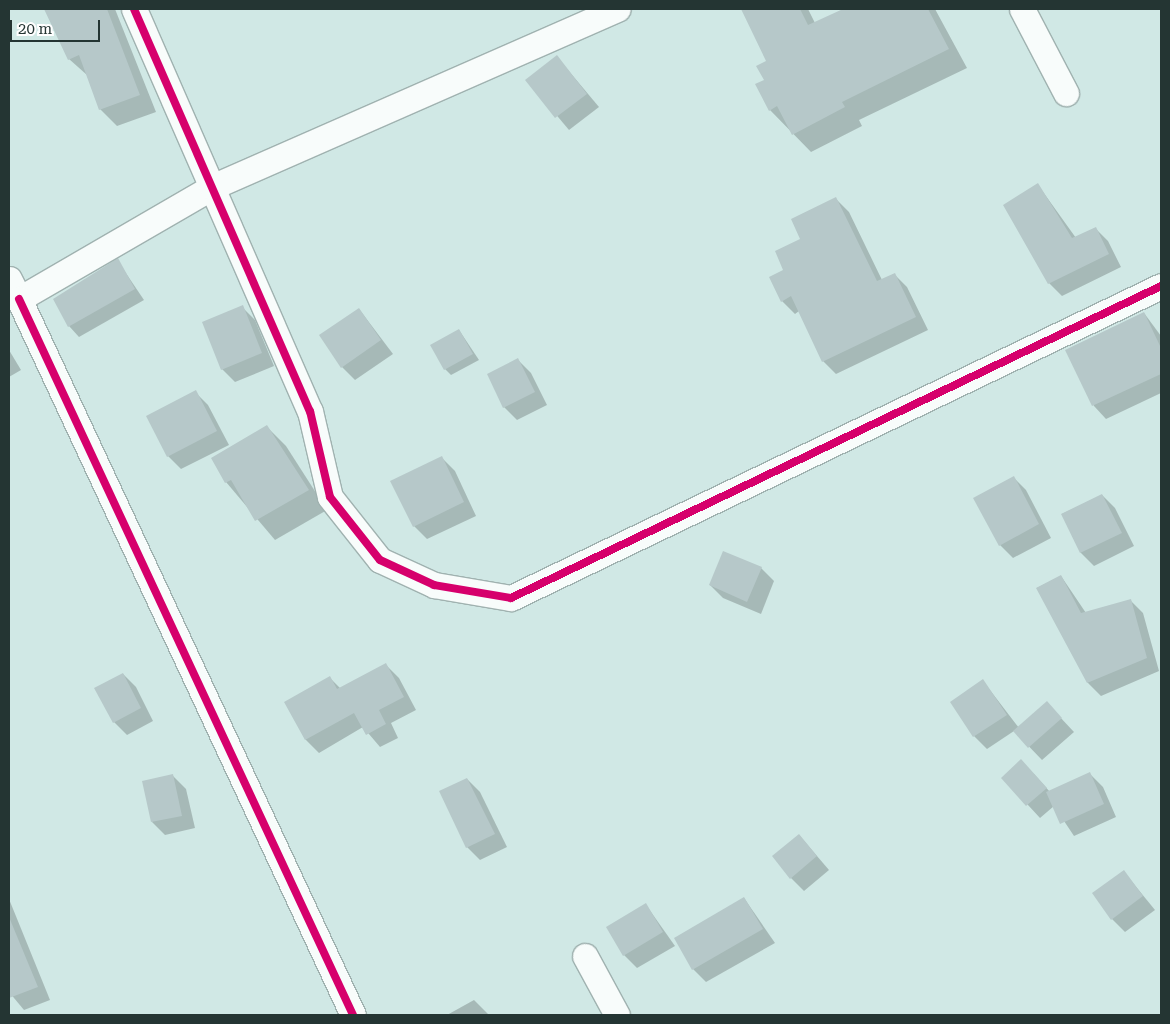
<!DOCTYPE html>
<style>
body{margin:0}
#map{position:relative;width:1170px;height:1024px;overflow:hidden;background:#d0e8e5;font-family:"Roboto Serif",serif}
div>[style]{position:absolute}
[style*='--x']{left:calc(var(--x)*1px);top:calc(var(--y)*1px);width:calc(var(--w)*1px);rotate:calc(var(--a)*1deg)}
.shadow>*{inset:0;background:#0003}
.building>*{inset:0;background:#b6c8c9}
.roads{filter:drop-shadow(1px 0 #a0b2b0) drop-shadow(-1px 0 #a0b2b0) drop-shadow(0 1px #a0b2b0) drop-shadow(0 -1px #a0b2b0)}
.minor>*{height:25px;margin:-12.5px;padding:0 12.5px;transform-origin:12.5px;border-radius:12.5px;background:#f8fcfb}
.cycleway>*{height:8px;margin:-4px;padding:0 4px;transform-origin:4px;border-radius:4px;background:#d6006c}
span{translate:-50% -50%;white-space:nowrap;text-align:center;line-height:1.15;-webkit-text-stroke:4px #fff;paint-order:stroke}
.frame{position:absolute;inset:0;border:10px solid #243533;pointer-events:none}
.scale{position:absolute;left:10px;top:20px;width:90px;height:22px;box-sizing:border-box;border:2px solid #243533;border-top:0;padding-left:6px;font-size:15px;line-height:18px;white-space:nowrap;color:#243533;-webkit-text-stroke:4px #fff;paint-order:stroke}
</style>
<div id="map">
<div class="shadow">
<i style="clip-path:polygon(48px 9px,115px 9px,156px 112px,117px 126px,100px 109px,87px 75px,69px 59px)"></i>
<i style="clip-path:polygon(743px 9px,808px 9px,815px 23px,846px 9px,935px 9px,967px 68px,859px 120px,862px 126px,811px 152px,770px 110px,768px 61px)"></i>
<i style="clip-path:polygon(557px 57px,599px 107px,569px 130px,527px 80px)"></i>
<i style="clip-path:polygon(1038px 185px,1076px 238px,1095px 228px,1108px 241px,1121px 267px,1062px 296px,1049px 283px)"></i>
<i style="clip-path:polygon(836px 199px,849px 212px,882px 280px,894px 274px,907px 287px,928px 330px,836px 374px,823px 361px,799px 311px,795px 314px,782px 301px,785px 270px,802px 239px)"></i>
<i style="clip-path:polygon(117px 260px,144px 300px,79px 337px,69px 326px)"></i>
<i style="clip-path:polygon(242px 307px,255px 320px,274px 366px,235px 382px,222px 369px)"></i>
<i style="clip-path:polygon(359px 309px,393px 354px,355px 380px,342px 367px)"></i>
<i style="clip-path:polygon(1144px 313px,1161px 336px,1161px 393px,1106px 419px,1094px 406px,1067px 350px)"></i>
<i style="clip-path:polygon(459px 330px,479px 360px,451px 375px,445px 369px)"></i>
<i style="clip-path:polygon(9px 350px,21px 370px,9px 377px)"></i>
<i style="clip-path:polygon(518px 360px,531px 373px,547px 405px,517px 420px,504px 407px)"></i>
<i style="clip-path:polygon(195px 392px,208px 405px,229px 445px,181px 469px,168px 456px)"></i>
<i style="clip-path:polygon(267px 427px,286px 446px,327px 510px,275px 540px,226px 482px)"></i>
<i style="clip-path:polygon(442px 458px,455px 471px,476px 516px,427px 539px,414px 526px)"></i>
<i style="clip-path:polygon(1013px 477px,1026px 490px,1051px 538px,1013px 558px,1000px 545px)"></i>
<i style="clip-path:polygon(1102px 495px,1115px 508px,1134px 546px,1094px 566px,1081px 553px,1062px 514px)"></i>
<i style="clip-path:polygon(761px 568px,774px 581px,761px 614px,723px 598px,710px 585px)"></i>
<i style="clip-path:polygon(1061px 576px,1086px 613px,1130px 600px,1143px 613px,1159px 671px,1101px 696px,1088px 683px,1037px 588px)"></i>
<i style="clip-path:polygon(386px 665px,399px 678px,416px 710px,391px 723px,398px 738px,380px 747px,363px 727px,319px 753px,306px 740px,286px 703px,330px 678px,341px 689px)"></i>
<i style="clip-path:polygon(123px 674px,136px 687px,153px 721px,127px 735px,114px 722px)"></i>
<i style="clip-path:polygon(983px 681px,1019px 728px,1059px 716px,1074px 732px,1042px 760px,1014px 731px,987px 749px,974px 736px)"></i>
<i style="clip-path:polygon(1034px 774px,1050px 792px,1090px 774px,1103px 787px,1116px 817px,1074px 836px,1054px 806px,1040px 818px,1003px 778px)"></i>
<i style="clip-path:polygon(173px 776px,186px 789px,195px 828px,165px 835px,152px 822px)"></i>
<i style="clip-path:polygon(467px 779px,480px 792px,507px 847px,480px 860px,467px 847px)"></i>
<i style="clip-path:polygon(799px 835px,829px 870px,804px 891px,791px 878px)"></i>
<i style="clip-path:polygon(1124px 872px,1155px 910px,1125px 932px,1112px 919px)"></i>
<i style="clip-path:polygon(744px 898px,775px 943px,706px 982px,693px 969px)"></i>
<i style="clip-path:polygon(9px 899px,50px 1000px,24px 1010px,9px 992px)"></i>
<i style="clip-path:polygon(646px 905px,675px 946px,637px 968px,624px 955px)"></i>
<i style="clip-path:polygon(474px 1000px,489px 1015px,447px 1015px)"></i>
</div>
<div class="building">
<i style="clip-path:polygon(44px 9px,107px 9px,140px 95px,99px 110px,79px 55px,68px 60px)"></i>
<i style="clip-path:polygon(741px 9px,800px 9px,808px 25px,843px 9px,928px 9px,949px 49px,842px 102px,845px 107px,792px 135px,777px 106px,769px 111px,755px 84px,764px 80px,756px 66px,766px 61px)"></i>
<i style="clip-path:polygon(557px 55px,587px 94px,555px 118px,525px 80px)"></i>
<i style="clip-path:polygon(1038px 183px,1072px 238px,1096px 227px,1109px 254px,1048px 284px,1003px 205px)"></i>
<i style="clip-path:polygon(836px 197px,877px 281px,895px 273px,916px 317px,822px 362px,791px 296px,781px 302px,769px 277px,783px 270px,775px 251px,800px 239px,791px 219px)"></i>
<i style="clip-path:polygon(118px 258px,135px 289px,68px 327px,53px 299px)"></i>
<i style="clip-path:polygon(243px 305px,262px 353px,221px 370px,202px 322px)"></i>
<i style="clip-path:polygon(359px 308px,381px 340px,341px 368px,319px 335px)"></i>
<i style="clip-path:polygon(1144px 312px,1161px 348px,1161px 374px,1092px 406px,1065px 350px)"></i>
<i style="clip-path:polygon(459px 329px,473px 354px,444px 370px,430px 345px)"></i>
<i style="clip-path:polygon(518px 358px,535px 392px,503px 408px,487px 374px)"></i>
<i style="clip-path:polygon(196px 390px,217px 431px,167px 457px,146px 416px)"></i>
<i style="clip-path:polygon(267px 425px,309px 490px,255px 521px,231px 480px,225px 483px,211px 458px)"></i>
<i style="clip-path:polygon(442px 456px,464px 502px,413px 527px,390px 481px)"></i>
<i style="clip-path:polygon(1014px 476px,1039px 524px,999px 546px,973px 498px)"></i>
<i style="clip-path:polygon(1102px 494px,1122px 533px,1080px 553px,1061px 514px)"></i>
<i style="clip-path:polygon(723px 551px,762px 567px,747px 602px,709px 585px)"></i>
<i style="clip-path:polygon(1061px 575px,1081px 613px,1131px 599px,1147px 658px,1087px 683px,1036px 588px)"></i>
<i style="clip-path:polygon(386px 663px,404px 697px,379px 710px,386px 724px,366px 735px,354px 713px,305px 740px,284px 702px,330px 676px,337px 689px)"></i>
<i style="clip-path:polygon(123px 673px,141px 708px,113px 723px,94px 688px)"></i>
<i style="clip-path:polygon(983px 679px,1007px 715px,973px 737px,950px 702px)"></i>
<i style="clip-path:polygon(1047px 701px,1062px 718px,1028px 748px,1013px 731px)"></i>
<i style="clip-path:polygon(1021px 759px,1047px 788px,1026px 806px,1001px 778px)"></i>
<i style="clip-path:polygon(1090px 772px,1104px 804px,1060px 824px,1046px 792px)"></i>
<i style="clip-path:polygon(173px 774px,182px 816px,151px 822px,142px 781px)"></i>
<i style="clip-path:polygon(467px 778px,495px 834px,466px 848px,439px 791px)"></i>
<i style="clip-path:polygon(799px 834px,817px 856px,790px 879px,772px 856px)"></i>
<i style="clip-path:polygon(1124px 870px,1143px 896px,1111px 920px,1092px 893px)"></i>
<i style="clip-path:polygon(744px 897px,763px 929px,692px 970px,674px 938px)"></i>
<i style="clip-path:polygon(646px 903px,663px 932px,623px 956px,606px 927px)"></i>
<i style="clip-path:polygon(9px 917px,38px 987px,9px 998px)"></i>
</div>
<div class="roads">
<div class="minor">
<i style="--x:134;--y:9;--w:439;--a:66.4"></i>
<i style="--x:310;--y:411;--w:88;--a:76.9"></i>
<i style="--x:330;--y:497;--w:80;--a:51.6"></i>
<i style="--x:380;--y:560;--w:60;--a:24.8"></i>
<i style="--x:434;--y:585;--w:78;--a:9.6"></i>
<i style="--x:511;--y:598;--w:721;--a:-25.64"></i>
<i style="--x:1022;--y:9;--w:95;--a:62.4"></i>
<i style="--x:9;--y:279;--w:22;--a:63"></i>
<i style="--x:19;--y:299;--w:223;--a:-30.1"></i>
<i style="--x:212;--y:187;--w:443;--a:-23.7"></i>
<i style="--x:19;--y:299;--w:790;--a:64.99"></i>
<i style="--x:585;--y:956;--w:67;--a:61.5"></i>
</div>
</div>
<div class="cycleway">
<i style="--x:134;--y:9;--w:439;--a:66.4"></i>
<i style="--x:310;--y:411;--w:88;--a:76.9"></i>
<i style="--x:330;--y:497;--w:80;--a:51.6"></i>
<i style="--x:380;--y:560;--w:60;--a:24.8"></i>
<i style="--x:434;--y:585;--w:78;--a:9.6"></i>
<i style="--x:511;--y:598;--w:721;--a:-25.64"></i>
<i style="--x:19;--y:299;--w:790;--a:64.99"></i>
</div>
<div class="frame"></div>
<div class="scale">20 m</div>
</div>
